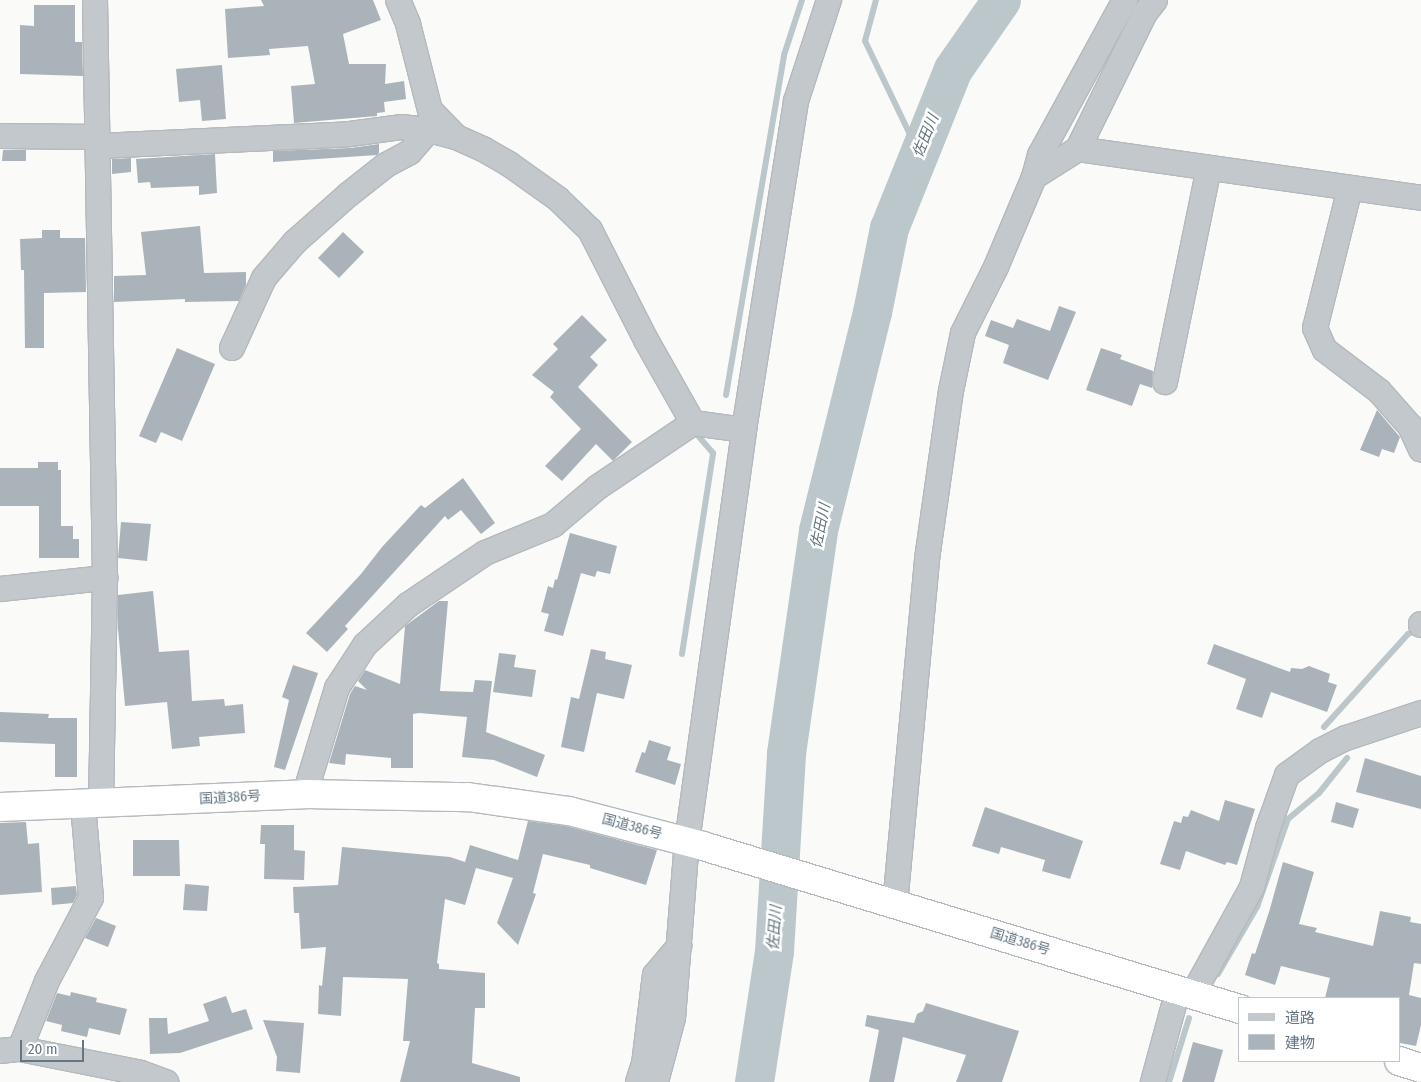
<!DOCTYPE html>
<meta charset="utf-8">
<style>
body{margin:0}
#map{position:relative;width:1421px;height:1082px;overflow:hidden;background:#fafaf8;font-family:"Fira Sans Condensed","Noto Sans JP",sans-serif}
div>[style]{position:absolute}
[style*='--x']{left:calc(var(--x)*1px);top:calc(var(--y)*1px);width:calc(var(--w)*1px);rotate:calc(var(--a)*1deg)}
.stream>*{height:6px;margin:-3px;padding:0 3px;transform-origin:3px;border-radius:3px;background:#bbc7cb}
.river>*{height:39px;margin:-19.5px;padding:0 19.5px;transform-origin:19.5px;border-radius:19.5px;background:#bbc7cb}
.building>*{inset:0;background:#aab3b9}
.roads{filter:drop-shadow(1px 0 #b4b9bd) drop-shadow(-1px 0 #b4b9bd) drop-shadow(0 1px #b4b9bd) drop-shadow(0 -1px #b4b9bd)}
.minor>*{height:24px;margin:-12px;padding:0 12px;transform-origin:12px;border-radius:12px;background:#c3c8cc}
.highway>*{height:28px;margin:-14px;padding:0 14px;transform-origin:14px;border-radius:14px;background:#fff}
span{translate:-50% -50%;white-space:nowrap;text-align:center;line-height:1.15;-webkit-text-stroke:5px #fff;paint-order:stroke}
.street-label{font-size:14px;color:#657683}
.water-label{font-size:15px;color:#60757c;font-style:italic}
.legend{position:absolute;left:1238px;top:997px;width:162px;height:65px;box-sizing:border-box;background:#fff;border:1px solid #c1c8cd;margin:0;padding:6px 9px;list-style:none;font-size:15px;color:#657683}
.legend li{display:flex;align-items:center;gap:10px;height:25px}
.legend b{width:25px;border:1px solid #c1c8cd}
.scale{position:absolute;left:20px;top:1040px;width:64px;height:22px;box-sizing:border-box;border:2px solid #657683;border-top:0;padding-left:6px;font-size:15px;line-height:18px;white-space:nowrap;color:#657683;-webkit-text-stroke:4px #fff;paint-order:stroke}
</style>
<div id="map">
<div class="stream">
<i style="--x:876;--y:0;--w:42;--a:105"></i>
<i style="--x:865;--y:41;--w:124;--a:64.3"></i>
<i style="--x:726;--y:395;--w:345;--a:-80.3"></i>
<i style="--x:784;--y:55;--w:58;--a:-71.9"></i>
<i style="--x:682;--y:654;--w:203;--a:-81.2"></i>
<i style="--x:713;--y:453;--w:28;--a:-131"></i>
<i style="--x:1324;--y:727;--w:125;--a:-47.9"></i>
<i style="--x:1408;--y:634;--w:13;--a:-23"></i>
<i style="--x:1218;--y:974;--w:78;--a:-59.8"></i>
<i style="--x:1257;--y:907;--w:93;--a:-70.6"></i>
<i style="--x:1288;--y:819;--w:40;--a:-40"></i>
<i style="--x:1319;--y:793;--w:45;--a:-51.3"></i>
<i style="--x:1169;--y:1082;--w:67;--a:-72.6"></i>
</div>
<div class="river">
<i style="--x:754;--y:1082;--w:133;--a:-81.3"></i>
<i style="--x:774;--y:951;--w:198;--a:-86.5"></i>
<i style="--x:786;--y:753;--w:225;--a:-81.8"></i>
<i style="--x:818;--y:530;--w:225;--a:-76.1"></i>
<i style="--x:872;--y:312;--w:86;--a:-78.6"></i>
<i style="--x:889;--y:228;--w:171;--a:-68.1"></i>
<i style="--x:953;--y:69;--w:84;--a:-55.2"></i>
</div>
<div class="building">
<i style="clip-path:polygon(261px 0,373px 0,381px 20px,343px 34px,349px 64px,386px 64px,385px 84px,404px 81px,406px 99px,384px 102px,385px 112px,377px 113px,377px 116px,294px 123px,291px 86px,315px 84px,308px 46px,269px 49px,270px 55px,228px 58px,225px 9px,264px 6px)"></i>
<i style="clip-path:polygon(34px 5px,75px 5px,75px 42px,82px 42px,83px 76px,20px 74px,20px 25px,34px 26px)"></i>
<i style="clip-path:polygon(222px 65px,226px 119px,202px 121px,200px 100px,179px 102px,176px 69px)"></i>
<i style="clip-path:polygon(379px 144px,379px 153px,377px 155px,273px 162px,273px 151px,351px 148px)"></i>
<i style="clip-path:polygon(3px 150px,26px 150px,26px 161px,2px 161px)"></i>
<i style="clip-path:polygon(215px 154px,217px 193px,199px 195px,199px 186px,151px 188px,150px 182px,138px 183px,136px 159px)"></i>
<i style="clip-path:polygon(131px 158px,131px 172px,112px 174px,112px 159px)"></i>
<i style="clip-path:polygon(200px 226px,204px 273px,246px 272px,246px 285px,239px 301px,185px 302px,185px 299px,114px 302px,114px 276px,146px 275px,141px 232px)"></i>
<i style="clip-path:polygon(42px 230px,60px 230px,60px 238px,85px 238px,86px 292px,44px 293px,44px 348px,25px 348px,24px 270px,21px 270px,20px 239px,42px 238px)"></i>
<i style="clip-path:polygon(343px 232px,364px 252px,339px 278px,318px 258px)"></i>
<i style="clip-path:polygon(1059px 306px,1076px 312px,1048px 380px,1003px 363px,1009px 345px,985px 336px,991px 320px,1013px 328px,1017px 319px,1050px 331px)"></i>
<i style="clip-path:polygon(582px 315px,607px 340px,590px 357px,598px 365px,578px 387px,632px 442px,613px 461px,596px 444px,562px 481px,545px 466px,581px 429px,550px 397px,554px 392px,532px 375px,558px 349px,553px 344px)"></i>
<i style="clip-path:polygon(177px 348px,215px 364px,182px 441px,161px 432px,156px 443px,139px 436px)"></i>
<i style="clip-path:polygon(1101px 348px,1122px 355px,1120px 359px,1153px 371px,1152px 388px,1140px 384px,1132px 406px,1086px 390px)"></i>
<i style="clip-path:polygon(1377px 410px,1400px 437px,1394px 453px,1382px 449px,1379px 457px,1360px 450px)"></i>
<i style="clip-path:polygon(38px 462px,58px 462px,58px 470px,61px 470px,61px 526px,73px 526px,73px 539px,79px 539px,79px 558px,39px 558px,39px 506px,0 506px,0 468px,38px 468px)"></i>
<i style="clip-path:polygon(463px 478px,495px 523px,481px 534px,461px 510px,448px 520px,445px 516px,345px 626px,348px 629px,327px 652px,306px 633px,361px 574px,382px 547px,421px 505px,425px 508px)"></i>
<i style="clip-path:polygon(121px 522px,151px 524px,147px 561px,118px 558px)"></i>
<i style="clip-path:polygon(570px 533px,617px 546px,610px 574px,597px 571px,595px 577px,581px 573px,563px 636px,544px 631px,549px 614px,541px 612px,548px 586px,553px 588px,555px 579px,557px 580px)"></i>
<i style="clip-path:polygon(153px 591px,159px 652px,189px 650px,192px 701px,224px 699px,225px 706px,243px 704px,245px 733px,199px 737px,200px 746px,172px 749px,167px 702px,125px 706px,118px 628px,118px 595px)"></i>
<i style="clip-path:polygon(439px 601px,448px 601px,440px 691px,473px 692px,475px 680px,492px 681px,486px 732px,545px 755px,537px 777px,494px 760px,462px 757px,467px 717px,419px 713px,413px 714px,413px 768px,391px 768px,391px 758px,346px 754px,345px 765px,329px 763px,350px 694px,355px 686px,367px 690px,358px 681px,365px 670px,400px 684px,405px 626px)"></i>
<i style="clip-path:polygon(1214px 644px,1290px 672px,1291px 668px,1302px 669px,1309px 666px,1330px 674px,1328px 682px,1337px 685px,1327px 712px,1271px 692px,1262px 718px,1236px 709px,1246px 679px,1207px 664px)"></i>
<i style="clip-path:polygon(591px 649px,606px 652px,605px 659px,632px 665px,624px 699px,597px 693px,584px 752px,561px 747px,571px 697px,579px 699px)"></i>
<i style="clip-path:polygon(499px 653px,516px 655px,514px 667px,536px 670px,532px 697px,493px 692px)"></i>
<i style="clip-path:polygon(293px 665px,318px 673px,285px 770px,274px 767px,289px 700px,282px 697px)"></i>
<i style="clip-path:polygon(0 712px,49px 714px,48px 718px,77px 718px,77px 777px,55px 777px,55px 744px,0 742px)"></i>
<i style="clip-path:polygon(649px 740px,671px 747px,667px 760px,681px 764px,675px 785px,635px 772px,642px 752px,645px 753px)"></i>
<i style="clip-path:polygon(1365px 758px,1421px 776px,1421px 809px,1356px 792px)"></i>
<i style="clip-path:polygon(1225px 800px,1255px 809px,1237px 865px,1227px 862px,1225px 865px,1186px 851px,1180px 870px,1160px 864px,1174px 821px,1181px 823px,1183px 816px,1188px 817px,1191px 810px,1219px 821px)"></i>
<i style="clip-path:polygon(1336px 802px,1359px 809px,1353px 828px,1331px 822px)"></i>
<i style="clip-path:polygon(985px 807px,1083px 841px,1070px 879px,1042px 871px,1045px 860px,1001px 847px,999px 854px,972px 846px)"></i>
<i style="clip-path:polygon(528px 821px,566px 826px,657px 850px,646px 885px,590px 868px,590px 865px,543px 854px,533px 893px,536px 894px,518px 945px,497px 923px,513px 878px,476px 868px,465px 905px,445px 899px,437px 963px,439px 964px,439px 969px,485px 973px,485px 1008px,475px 1008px,472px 1063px,520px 1077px,520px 1082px,400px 1082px,410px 1041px,403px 1041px,408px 979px,343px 977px,341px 1016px,318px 1014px,319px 985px,322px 986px,326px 947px,301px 949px,299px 913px,294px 913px,293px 887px,338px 885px,342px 847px,450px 857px,465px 862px,470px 845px,518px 860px)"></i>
<i style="clip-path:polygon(26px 822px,28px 844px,39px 843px,42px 892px,0 895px,0 823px)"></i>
<i style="clip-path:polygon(261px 825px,294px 825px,294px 850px,305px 851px,304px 880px,264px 879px,265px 844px,260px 844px)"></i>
<i style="clip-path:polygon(133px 840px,179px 840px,180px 876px,133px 876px)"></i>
<i style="clip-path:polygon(1283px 862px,1314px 872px,1299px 924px,1317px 928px,1315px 932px,1373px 946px,1380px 911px,1411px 917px,1410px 922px,1421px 924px,1421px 964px,1414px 963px,1409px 995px,1421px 998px,1421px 1025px,1416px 1046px,1400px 1043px,1400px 998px,1325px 998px,1330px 978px,1281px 966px,1275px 985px,1245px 975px,1252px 953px,1255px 954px,1269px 912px)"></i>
<i style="clip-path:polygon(185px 884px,209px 886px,207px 911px,183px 910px)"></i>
<i style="clip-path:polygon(76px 886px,77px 895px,73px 903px,52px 905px,51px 888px)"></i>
<i style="clip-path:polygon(96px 918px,116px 926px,108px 947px,85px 938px)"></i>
<i style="clip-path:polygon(71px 992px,97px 998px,96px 1002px,127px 1009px,120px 1035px,89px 1028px,87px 1037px,61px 1031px,62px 1025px,46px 1021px,57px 993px,70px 996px)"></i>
<i style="clip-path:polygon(226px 996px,232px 1013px,246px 1009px,253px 1029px,180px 1053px,150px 1054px,149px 1018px,167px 1018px,168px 1034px,209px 1021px,203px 1004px)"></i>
<i style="clip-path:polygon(926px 1003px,1019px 1031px,1002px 1082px,956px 1082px,966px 1055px,903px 1037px,894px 1082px,869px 1082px,879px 1030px,865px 1026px,867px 1015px,914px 1023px,917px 1014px,923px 1011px)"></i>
<i style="clip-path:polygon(263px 1020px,304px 1023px,300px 1073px,276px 1071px,277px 1057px)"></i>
<i style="clip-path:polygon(1193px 1042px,1223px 1050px,1214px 1082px,1182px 1082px)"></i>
</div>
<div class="roads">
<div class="minor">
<i style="--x:95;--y:0;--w:578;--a:89.01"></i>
<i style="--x:105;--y:578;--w:226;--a:91"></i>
<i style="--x:398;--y:0;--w:26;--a:67"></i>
<i style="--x:408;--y:24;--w:89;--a:75.7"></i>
<i style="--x:430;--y:110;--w:37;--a:46"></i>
<i style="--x:0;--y:136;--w:98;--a:0.6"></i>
<i style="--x:99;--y:146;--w:251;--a:-2.7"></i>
<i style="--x:350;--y:134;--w:51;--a:-7.8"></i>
<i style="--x:401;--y:127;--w:28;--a:6"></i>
<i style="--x:429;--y:130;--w:28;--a:15"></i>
<i style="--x:456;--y:137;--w:30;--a:24"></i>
<i style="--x:483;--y:149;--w:30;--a:30"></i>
<i style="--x:509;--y:164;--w:60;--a:35.5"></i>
<i style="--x:558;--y:199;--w:45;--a:44.1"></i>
<i style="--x:590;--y:230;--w:123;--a:63"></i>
<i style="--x:646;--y:340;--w:95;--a:60.5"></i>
<i style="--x:1078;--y:149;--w:152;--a:-63.8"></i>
<i style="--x:1145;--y:13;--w:16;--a:-52"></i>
<i style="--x:1034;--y:177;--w:23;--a:-75"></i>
<i style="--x:1040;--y:155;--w:177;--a:-61.3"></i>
<i style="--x:1350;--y:188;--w:144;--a:104"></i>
<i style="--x:1315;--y:328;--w:24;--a:66"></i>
<i style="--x:1325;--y:350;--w:68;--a:37.2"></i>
<i style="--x:1379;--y:391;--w:47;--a:48.5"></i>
<i style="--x:1410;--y:426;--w:26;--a:65"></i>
<i style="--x:232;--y:348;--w:77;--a:-65.4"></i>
<i style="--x:264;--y:278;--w:48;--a:-49.3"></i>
<i style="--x:295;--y:242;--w:71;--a:-41.6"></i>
<i style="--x:348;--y:195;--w:48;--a:-38.3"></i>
<i style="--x:386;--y:165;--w:27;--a:-28"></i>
<i style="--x:410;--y:152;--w:29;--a:-49"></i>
<i style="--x:1165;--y:382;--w:218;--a:-78.4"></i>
<i style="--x:0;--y:589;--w:106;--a:-6"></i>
<i style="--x:1421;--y:624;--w:1;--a:90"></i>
<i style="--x:305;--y:794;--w:111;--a:-73.2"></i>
<i style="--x:337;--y:688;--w:51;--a:-56.9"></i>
<i style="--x:365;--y:645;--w:59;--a:-42.9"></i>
<i style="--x:408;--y:605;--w:93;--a:-34"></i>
<i style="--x:485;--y:553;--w:74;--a:-22.4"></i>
<i style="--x:553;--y:525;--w:59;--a:-40.2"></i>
<i style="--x:598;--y:487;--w:115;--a:-34"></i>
<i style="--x:693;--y:423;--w:51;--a:7.8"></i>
<i style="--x:895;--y:905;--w:347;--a:-84.7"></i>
<i style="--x:927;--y:559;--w:170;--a:-81.9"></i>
<i style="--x:951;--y:391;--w:59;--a:-78.3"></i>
<i style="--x:963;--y:333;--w:74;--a:-63.4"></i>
<i style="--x:996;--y:267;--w:98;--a:-67.1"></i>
<i style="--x:1034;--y:177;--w:52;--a:-32.5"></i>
<i style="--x:1078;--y:149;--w:346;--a:8.1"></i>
<i style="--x:1193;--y:994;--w:122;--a:-61.1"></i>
<i style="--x:1252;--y:887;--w:61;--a:-74.8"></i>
<i style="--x:1268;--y:828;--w:56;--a:-70.3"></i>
<i style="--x:1287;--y:775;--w:41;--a:-36"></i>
<i style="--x:1320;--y:751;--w:29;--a:-27"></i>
<i style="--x:1346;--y:738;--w:79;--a:-18.4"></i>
<i style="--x:20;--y:1049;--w:73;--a:-68.3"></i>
<i style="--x:47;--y:981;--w:94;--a:-62.1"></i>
<i style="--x:91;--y:898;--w:93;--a:-94.9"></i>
<i style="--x:0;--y:1051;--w:20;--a:-6"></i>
<i style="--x:20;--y:1049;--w:123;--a:11.2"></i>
<i style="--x:141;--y:1073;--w:27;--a:20"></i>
<i style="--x:638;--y:1082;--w:19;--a:-72"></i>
<i style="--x:644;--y:1064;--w:90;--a:-83"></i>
<i style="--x:655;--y:975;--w:38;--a:-50"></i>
<i style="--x:656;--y:1082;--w:66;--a:-75.1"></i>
<i style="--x:673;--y:1018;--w:177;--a:-85.5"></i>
<i style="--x:687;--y:842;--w:416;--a:-82.1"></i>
<i style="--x:744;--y:430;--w:333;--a:-81"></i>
<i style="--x:796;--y:101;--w:106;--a:-71.9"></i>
<i style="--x:1153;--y:1082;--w:95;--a:-74.8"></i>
</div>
<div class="highway">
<i style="--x:0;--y:807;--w:305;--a:-2.4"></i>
<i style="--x:305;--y:794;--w:163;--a:1.1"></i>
<i style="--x:468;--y:797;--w:102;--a:7.9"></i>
<i style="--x:569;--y:811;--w:138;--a:14.6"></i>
<i style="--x:703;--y:846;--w:561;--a:16.89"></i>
<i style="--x:1399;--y:1061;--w:23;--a:18"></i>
</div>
</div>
<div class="street-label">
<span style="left:230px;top:798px;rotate:-3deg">国道386号</span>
<span style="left:632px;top:827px;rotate:15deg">国道386号</span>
<span style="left:1020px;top:942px;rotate:17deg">国道386号</span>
</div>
<div class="water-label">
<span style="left:926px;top:136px;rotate:-68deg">佐田川</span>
<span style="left:821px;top:526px;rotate:-78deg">佐田川</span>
<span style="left:775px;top:928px;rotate:-86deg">佐田川</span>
</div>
<ul class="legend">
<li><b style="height:6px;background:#c3c8cc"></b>道路</li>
<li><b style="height:14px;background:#aab3b9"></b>建物</li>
</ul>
<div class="scale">20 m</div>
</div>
